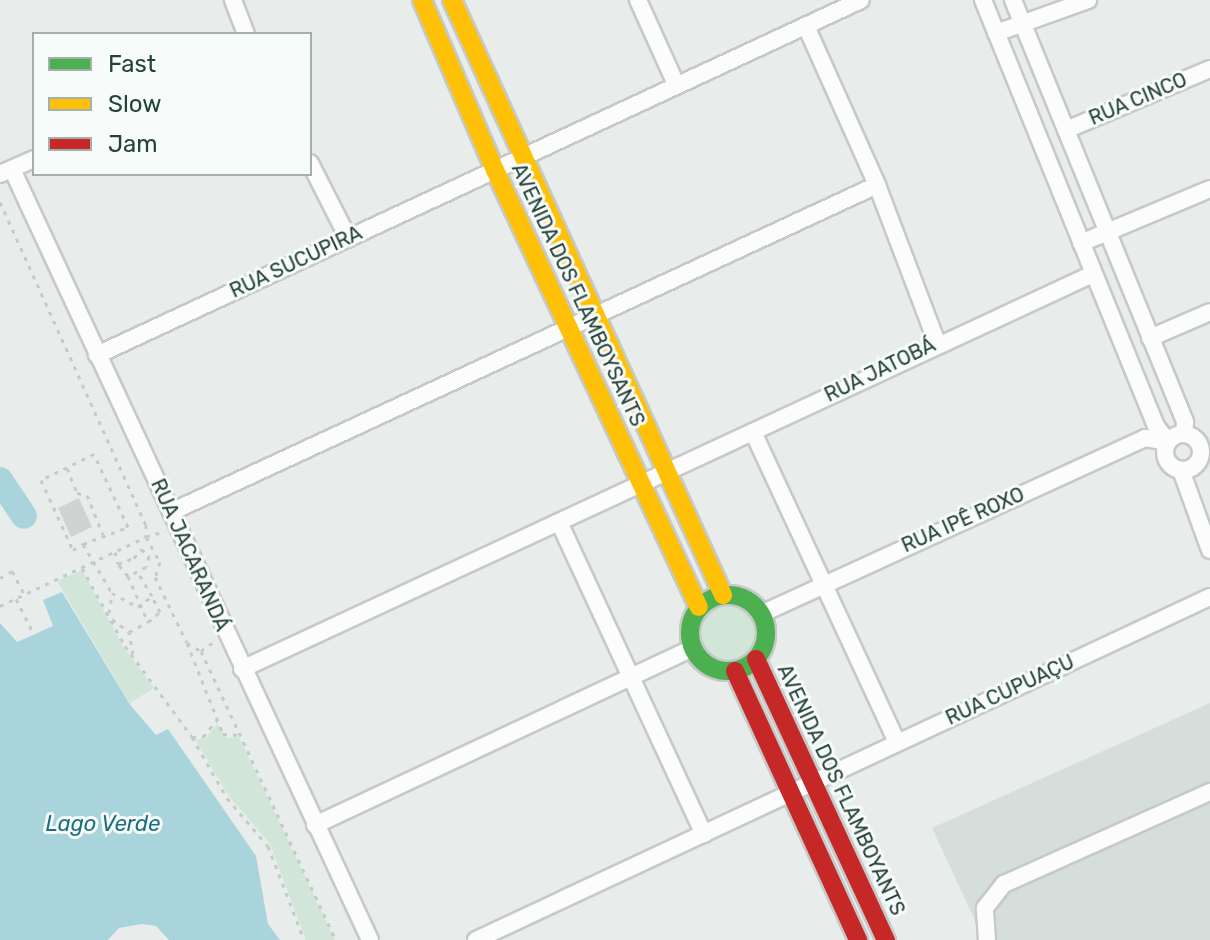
<!DOCTYPE html>
<meta charset="utf-8">
<style>
body{margin:0}
#map{position:relative;width:1210px;height:940px;overflow:hidden;background:#e8edeb;font-family:Rubik,sans-serif}
div>[style]{position:absolute}
[style*='--x']{left:calc(var(--x)*1px);top:calc(var(--y)*1px);width:calc(var(--w)*1px);rotate:calc(var(--a)*1deg)}
.built>*{inset:0;background:#d6dedb}
.green>*{inset:0;background:#d1e6d8}
.round{border-radius:50%}
.water>*{inset:0;background:#a9d4db}
.river>*{height:26px;margin:-13px;padding:0 13px;transform-origin:13px;border-radius:13px;background:#a9d4db}
.building>*{inset:0;background:#cfd4d2}
.path>*{height:3px;margin-top:-1.5px;transform-origin:0;background:repeating-linear-gradient(90deg,#c3ccca 0 4px,transparent 0 10px)}
.roads{filter:drop-shadow(2px 0 #c5cac8) drop-shadow(-2px 0 #c5cac8) drop-shadow(0 2px #c5cac8) drop-shadow(0 -2px #c5cac8)}
.street>*{height:16px;margin:-8px;padding:0 8px;transform-origin:8px;border-radius:8px;background:#fcfcfc}
.street>.ring{margin:-8px;padding:0;box-sizing:content-box;background:none;border:16px solid #fcfcfc;border-radius:50%}
.fast>*{height:18px;margin:-9px;padding:0 9px;transform-origin:9px;border-radius:9px;background:#4caf50}
.fast>.ring{margin:-9px;padding:0;box-sizing:content-box;background:none;border:18px solid #4caf50;border-radius:50%}
.slow>*{height:18px;margin:-9px;padding:0 9px;transform-origin:9px;border-radius:9px;background:#ffc107}
.jam>*{height:18px;margin:-9px;padding:0 9px;transform-origin:9px;border-radius:9px;background:#c62828}
span{translate:-50% -50%;white-space:nowrap;text-align:center;line-height:1.15;-webkit-text-stroke:6px #f7fbf9;paint-order:stroke}
.street-label{font-size:20px;color:#24423a}
.water-label{font-size:22px;color:#1c6f80;font-style:italic}
.legend{position:absolute;left:32px;top:32px;width:280px;height:144px;box-sizing:border-box;background:#f7fbf9;border:2px solid #a3b1ad;margin:0;padding:10px 14px;list-style:none;font-size:24px;color:#24423a}
.legend li{display:flex;align-items:center;gap:16px;height:40px}
.legend b{width:40px;border:2px solid #a3b1ad}
</style>
<div id="map">
<div class="built">
<i style="clip-path:polygon(1210px 703px,1210px 940px,984px 940px,932px 828px)"></i>
</div>
<div class="green">
<i style="clip-path:polygon(82px 570px,123px 646px,154px 688px,130px 703px,57px 581px)"></i>
<i class="round" style="left:700px;top:604px;width:58px;height:58px"></i>
<i style="clip-path:polygon(217px 724px,226px 738px,239px 737px,335px 940px,306px 940px,270px 844px,228px 795px,195px 739px,205px 739px)"></i>
</div>
<div class="water">
<i style="clip-path:polygon(62px 592px,131px 706px,156px 735px,168px 729px,256px 856px,268px 924px,280px 940px,169px 940px,156px 926px,142px 924px,119px 928px,108px 940px,0 940px,0 623px,17px 642px,53px 626px,43px 600px)"></i>
</div>
<div class="river">
<i style="--x:0;--y:480;--w:43;--a:56.3"></i>
</div>
<div class="building">
<i style="clip-path:polygon(79px 498px,92px 527px,71px 537px,58px 508px)"></i>
</div>
<div class="path">
<i style="--x:0;--y:202;--w:354;--a:65.7"></i>
<i style="--x:146;--y:525;--w:12;--a:90"></i>
<i style="--x:146;--y:537;--w:20;--a:-18"></i>
<i style="--x:67;--y:468;--w:27;--a:68"></i>
<i style="--x:77;--y:493;--w:10;--a:11"></i>
<i style="--x:87;--y:495;--w:43;--a:68.2"></i>
<i style="--x:83;--y:544;--w:48;--a:-20.7"></i>
<i style="--x:128;--y:527;--w:81;--a:-115"></i>
<i style="--x:94;--y:454;--w:59;--a:153.9"></i>
<i style="--x:41;--y:480;--w:77;--a:65.4"></i>
<i style="--x:73;--y:550;--w:12;--a:-31"></i>
<i style="--x:83;--y:544;--w:57;--a:59.4"></i>
<i style="--x:112;--y:593;--w:30;--a:28"></i>
<i style="--x:138;--y:607;--w:18;--a:-38"></i>
<i style="--x:152;--y:596;--w:29;--a:-121"></i>
<i style="--x:115;--y:552;--w:12;--a:76"></i>
<i style="--x:118;--y:564;--w:17;--a:-21"></i>
<i style="--x:134;--y:558;--w:11;--a:-52"></i>
<i style="--x:141;--y:549;--w:11;--a:41"></i>
<i style="--x:149;--y:556;--w:11;--a:105"></i>
<i style="--x:146;--y:567;--w:20;--a:153"></i>
<i style="--x:128;--y:576;--w:16;--a:-130"></i>
<i style="--x:82;--y:568;--w:89;--a:61.1"></i>
<i style="--x:125;--y:646;--w:113;--a:53.6"></i>
<i style="--x:192;--y:737;--w:70;--a:60.2"></i>
<i style="--x:227;--y:798;--w:63;--a:49.5"></i>
<i style="--x:268;--y:846;--w:101;--a:69"></i>
<i style="--x:128;--y:576;--w:50;--a:66.5"></i>
<i style="--x:148;--y:622;--w:16;--a:-40"></i>
<i style="--x:160;--y:612;--w:16;--a:-117"></i>
<i style="--x:0;--y:578;--w:14;--a:-30"></i>
<i style="--x:12;--y:571;--w:26;--a:62"></i>
<i style="--x:16;--y:599;--w:34;--a:63"></i>
<i style="--x:0;--y:606;--w:161;--a:-25.3"></i>
<i style="--x:146;--y:537;--w:29;--a:61"></i>
<i style="--x:160;--y:562;--w:16;--a:108"></i>
<i style="--x:155;--y:577;--w:73;--a:64.1"></i>
<i style="--x:187;--y:643;--w:16;--a:30"></i>
<i style="--x:201;--y:651;--w:319;--a:65"></i>
<i style="--x:109;--y:613;--w:20;--a:-81"></i>
<i style="--x:112;--y:619;--w:21;--a:37"></i>
<i style="--x:187;--y:643;--w:98;--a:68.4"></i>
<i style="--x:223;--y:734;--w:17;--a:3"></i>
<i style="--x:201;--y:651;--w:16;--a:-35"></i>
<i style="--x:133;--y:654;--w:22;--a:-100"></i>
<i style="--x:129;--y:632;--w:21;--a:-28"></i>
<i style="--x:192;--y:737;--w:11;--a:0"></i>
<i style="--x:203;--y:737;--w:21;--a:-51"></i>
</div>
<div class="roads">
<div class="street">
<i style="--x:233;--y:0;--w:36;--a:69"></i>
<i style="--x:638;--y:0;--w:92;--a:65.7"></i>
<i style="--x:983;--y:0;--w:460;--a:67.9"></i>
<i style="--x:1156;--y:426;--w:20;--a:53"></i>
<i style="--x:1013;--y:0;--w:456;--a:67.8"></i>
<i style="--x:1185;--y:422;--w:12;--a:95"></i>
<i style="--x:806;--y:26;--w:174;--a:65.9"></i>
<i style="--x:877;--y:185;--w:169;--a:69.2"></i>
<i style="--x:996;--y:33;--w:98;--a:-19.7"></i>
<i style="--x:1066;--y:130;--w:156;--a:-23"></i>
<i style="--x:310;--y:163;--w:84;--a:63.1"></i>
<i style="--x:12;--y:169;--w:850;--a:65.09"></i>
<i style="--x:0;--y:174;--w:37;--a:-24"></i>
<i style="--x:1081;--y:243;--w:140;--a:-22.7"></i>
<i style="--x:1150;--y:338;--w:65;--a:-23.4"></i>
<i style="--x:97;--y:355;--w:842;--a:-24.92"></i>
<i style="--x:753;--y:432;--w:342;--a:65.1"></i>
<i class="ring" style="left:1165px;top:434px;width:20px;height:20px"></i>
<i style="--x:1181;--y:470;--w:85;--a:70.1"></i>
<i style="--x:171;--y:512;--w:778;--a:-24.85"></i>
<i style="--x:559;--y:522;--w:344;--a:65.1"></i>
<i style="--x:761;--y:614;--w:422;--a:-24.6"></i>
<i style="--x:1145;--y:438;--w:23;--a:10"></i>
<i style="--x:242;--y:669;--w:938;--a:-24.9"></i>
<i style="--x:315;--y:825;--w:416;--a:-25.1"></i>
<i style="--x:476;--y:940;--w:810;--a:-25.05"></i>
<i style="--x:987;--y:940;--w:32;--a:-94"></i>
<i style="--x:985;--y:908;--w:31;--a:-52"></i>
<i style="--x:1004;--y:884;--w:226;--a:-24.1"></i>
</div>
<div class="fast">
<i class="ring" style="left:690px;top:595px;width:58px;height:58px"></i>
</div>
<div class="slow">
<i style="--x:422;--y:0;--w:185;--a:66.8"></i>
<i style="--x:495;--y:170;--w:482;--a:65"></i>
<i style="--x:452;--y:0;--w:654;--a:65.51"></i>
</div>
<div class="jam">
<i style="--x:756;--y:659;--w:310;--a:65.2"></i>
<i style="--x:735;--y:671;--w:296;--a:65.4"></i>
</div>
</div>
<div class="street-label">
<span style="left:1138px;top:99px;rotate:-23deg">RUA CINCO</span>
<span style="left:296px;top:262px;rotate:-25deg">RUA SUCUPIRA</span>
<span style="left:578px;top:295px;rotate:65deg">AVENIDA DOS FLAMBOYSANTS</span>
<span style="left:880px;top:370px;rotate:-26deg">RUA JATOBÁ</span>
<span style="left:963px;top:520px;rotate:-24deg">RUA IPÊ ROXO</span>
<span style="left:190px;top:555px;rotate:66deg">RUA JACARANDÁ</span>
<span style="left:1010px;top:690px;rotate:-25deg">RUA CUPUAÇU</span>
<span style="left:841px;top:790px;rotate:65deg">AVENIDA DOS FLAMBOYANTS</span>
</div>
<div class="water-label">
<span style="left:103px;top:824px">Lago Verde</span>
</div>
<ul class="legend">
<li><b style="height:10px;background:#4caf50"></b>Fast</li>
<li><b style="height:10px;background:#ffc107"></b>Slow</li>
<li><b style="height:10px;background:#c62828"></b>Jam</li>
</ul>
</div>
